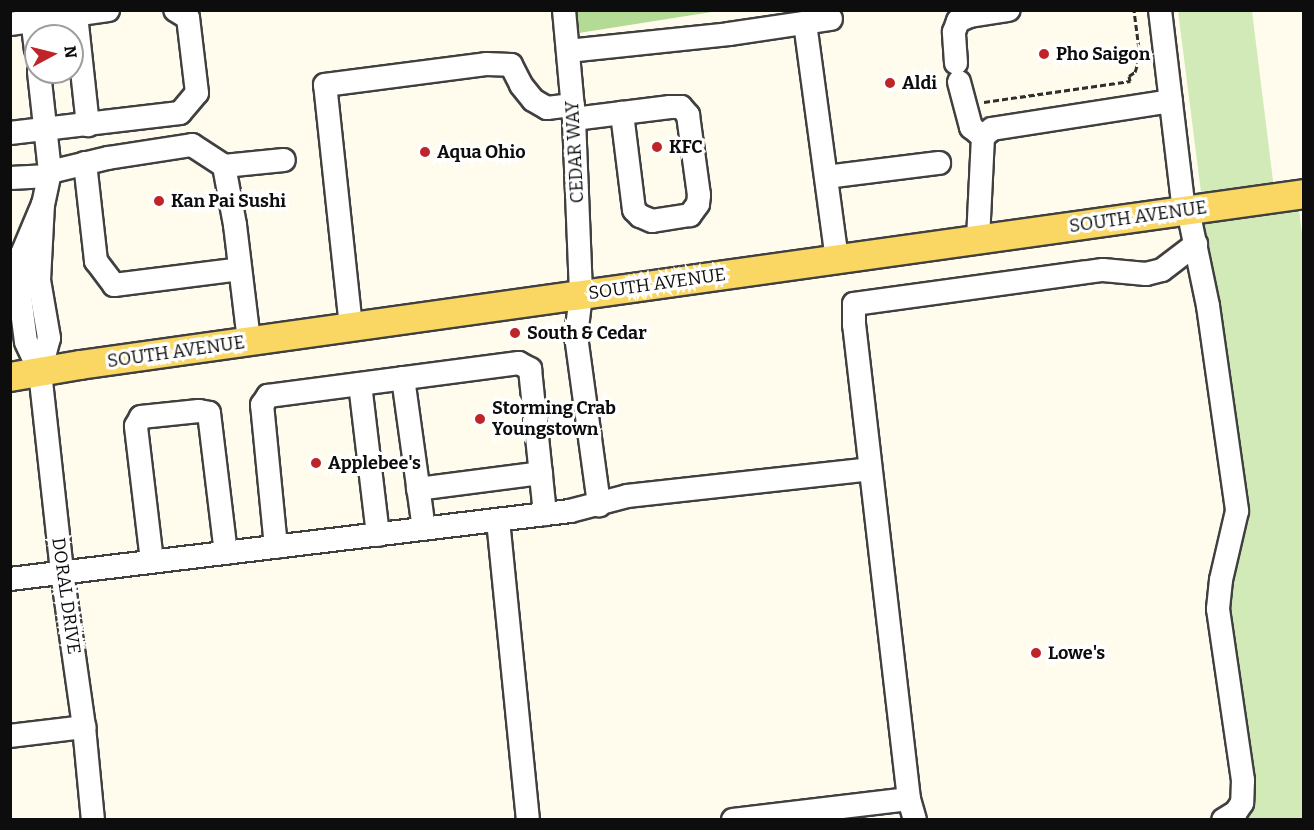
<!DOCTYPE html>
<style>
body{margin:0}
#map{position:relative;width:1314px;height:830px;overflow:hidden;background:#fffcee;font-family:Bitter,serif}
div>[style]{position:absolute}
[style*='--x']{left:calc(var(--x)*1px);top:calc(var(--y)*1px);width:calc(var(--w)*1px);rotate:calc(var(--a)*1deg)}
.green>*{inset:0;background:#d1eab7}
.forest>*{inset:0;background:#b4db96}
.path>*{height:3px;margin-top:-1.5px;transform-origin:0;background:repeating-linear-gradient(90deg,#2f2f2f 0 6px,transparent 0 9px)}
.roads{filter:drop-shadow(2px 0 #404040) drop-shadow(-2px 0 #404040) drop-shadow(0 2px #404040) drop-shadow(0 -2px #404040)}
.minor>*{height:22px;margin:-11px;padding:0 11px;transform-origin:11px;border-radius:11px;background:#fff}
.major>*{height:28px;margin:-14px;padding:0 14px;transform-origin:14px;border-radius:14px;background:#fad763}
.dots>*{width:16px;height:16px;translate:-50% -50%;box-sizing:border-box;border:3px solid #fff;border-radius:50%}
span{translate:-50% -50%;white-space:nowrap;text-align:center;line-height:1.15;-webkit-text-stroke:6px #fff;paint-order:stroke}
.poi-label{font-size:18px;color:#0d0d0d;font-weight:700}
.left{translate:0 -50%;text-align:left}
.street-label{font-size:18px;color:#0d0d0d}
.frame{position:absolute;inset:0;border:12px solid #0d0d0d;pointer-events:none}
.north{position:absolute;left:24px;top:24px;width:60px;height:60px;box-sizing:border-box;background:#fff;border:2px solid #9e9e9e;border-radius:50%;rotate:83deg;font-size:16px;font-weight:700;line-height:24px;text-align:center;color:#0d0d0d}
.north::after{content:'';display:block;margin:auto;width:21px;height:27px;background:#bf2429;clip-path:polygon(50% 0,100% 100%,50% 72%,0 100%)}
</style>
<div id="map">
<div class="green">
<i style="clip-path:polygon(1178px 11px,1252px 11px,1275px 197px,1297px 195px,1304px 248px,1303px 819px,1223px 819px,1236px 812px,1218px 609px,1237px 511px,1196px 245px,1203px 208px)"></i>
</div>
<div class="forest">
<i style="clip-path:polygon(564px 11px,718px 11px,566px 35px)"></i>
</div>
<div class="path">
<i style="--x:984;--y:102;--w:148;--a:-8.2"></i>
<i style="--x:1130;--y:81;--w:5;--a:-101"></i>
<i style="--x:1129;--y:76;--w:7;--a:-34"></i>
<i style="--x:1135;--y:72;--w:16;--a:-72"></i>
<i style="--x:1140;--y:57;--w:47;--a:-97.3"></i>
</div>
<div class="roads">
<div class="minor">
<i style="--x:31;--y:10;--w:39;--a:83"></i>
<i style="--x:564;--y:10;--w:109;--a:84.8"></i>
<i style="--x:574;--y:119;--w:176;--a:87.7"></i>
<i style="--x:581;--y:295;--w:41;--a:97"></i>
<i style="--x:576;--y:336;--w:171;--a:82.2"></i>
<i style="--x:1160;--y:10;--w:201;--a:83.2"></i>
<i style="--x:76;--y:15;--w:111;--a:83.8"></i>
<i style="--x:805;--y:23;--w:238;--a:82.3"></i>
<i style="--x:10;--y:24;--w:99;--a:-8.1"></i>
<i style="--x:568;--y:51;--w:162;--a:-6"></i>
<i style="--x:729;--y:34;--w:103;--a:-8.4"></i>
<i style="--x:956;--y:63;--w:31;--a:-94"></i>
<i style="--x:954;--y:32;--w:12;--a:-70"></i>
<i style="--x:958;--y:21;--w:13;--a:-23"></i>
<i style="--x:970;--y:16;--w:39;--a:-9"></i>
<i style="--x:39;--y:72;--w:101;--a:83.7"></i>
<i style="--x:50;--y:172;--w:33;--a:102"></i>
<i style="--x:43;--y:204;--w:76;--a:93"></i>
<i style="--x:39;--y:280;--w:59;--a:80.2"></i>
<i style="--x:49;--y:338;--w:35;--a:105"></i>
<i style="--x:959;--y:82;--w:47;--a:75.1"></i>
<i style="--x:971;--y:127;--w:16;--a:40"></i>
<i style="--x:574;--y:119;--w:97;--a:-7.1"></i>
<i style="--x:670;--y:107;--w:11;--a:0"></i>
<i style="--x:681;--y:107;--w:11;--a:49"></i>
<i style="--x:688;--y:115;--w:81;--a:82.2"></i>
<i style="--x:699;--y:195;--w:9;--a:96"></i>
<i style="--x:698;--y:204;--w:14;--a:126"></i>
<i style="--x:690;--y:215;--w:38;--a:171"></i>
<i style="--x:652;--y:221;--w:13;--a:-157"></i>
<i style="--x:640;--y:216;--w:8;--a:-135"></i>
<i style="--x:634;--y:210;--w:98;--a:-97.1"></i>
<i style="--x:10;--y:133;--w:171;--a:-6.7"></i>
<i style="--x:180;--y:113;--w:26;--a:-50"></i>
<i style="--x:197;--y:93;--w:76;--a:-96.8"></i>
<i style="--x:188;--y:18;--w:15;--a:-148"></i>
<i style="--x:85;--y:163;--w:99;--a:83.6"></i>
<i style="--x:96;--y:261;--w:30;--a:53"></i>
<i style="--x:114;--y:285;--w:127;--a:-7.2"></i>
<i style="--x:224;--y:166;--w:60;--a:-5.7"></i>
<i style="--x:50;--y:172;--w:60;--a:-13.6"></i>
<i style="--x:108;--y:158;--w:85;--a:-8.8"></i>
<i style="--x:192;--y:145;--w:38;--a:33"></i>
<i style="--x:224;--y:166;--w:60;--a:79.4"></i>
<i style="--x:235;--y:225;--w:117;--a:83.1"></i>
<i style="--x:826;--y:177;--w:114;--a:-7.1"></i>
<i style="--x:10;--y:178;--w:39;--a:-3"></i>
<i style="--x:43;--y:204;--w:54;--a:112.8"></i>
<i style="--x:22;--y:254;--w:34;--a:95"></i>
<i style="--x:19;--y:288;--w:54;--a:82.6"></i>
<i style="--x:26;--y:342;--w:33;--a:65"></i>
<i style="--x:40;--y:372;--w:201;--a:83.7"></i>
<i style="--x:62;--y:572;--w:157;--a:81.9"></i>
<i style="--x:84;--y:727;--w:93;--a:84.5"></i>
<i style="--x:1188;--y:210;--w:98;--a:78.2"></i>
<i style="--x:1208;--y:306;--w:207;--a:81.9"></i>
<i style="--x:1237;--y:511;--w:71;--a:103.1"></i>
<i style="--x:1221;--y:580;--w:29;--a:96"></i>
<i style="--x:1218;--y:609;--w:173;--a:81.7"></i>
<i style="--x:1243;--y:780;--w:23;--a:92"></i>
<i style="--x:1242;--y:803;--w:11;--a:124"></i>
<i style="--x:1236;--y:812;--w:15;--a:148"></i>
<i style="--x:978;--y:239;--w:102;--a:-87.2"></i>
<i style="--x:983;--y:137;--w:12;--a:-42"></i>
<i style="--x:992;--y:129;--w:181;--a:-8.9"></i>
<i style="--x:351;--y:327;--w:243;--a:-96.1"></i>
<i style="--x:325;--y:85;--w:162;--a:-7.4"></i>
<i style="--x:486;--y:64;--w:25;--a:2"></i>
<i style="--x:511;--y:65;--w:22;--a:63"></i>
<i style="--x:521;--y:85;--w:19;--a:51"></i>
<i style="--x:533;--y:100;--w:16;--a:30"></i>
<i style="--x:547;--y:108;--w:26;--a:-7"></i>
<i style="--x:403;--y:378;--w:152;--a:82.1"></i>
<i style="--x:360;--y:384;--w:152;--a:83.2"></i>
<i style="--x:418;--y:489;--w:124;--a:-7.4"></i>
<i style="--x:498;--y:520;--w:301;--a:84.3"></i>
<i style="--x:276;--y:547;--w:143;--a:-95.6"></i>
<i style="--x:262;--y:405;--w:11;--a:-56"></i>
<i style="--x:268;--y:396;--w:253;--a:-7.5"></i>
<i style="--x:519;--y:363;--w:13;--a:29"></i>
<i style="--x:530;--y:369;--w:146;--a:84.1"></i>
<i style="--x:152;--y:561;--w:136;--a:-96.8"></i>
<i style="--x:136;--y:426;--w:10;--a:-61"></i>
<i style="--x:141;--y:417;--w:58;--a:-5.9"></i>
<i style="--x:199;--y:411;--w:10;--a:11"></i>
<i style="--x:209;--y:413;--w:141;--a:83.1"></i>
<i style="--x:10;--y:579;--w:564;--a:-6.92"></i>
<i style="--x:570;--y:511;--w:59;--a:-14.7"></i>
<i style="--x:627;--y:496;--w:244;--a:-6.3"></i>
<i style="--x:10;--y:736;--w:75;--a:-6.9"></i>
<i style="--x:733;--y:820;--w:177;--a:-6.8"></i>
<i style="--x:915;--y:820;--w:22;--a:-106"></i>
<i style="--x:909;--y:799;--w:477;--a:-96.6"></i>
<i style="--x:854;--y:325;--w:21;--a:-90"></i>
<i style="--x:854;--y:304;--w:251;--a:-7.8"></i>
<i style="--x:1103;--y:270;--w:43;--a:5.3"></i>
<i style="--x:1146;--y:274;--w:16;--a:-14"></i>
<i style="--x:1162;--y:270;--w:43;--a:-37.4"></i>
</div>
<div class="major">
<i style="--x:10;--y:377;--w:71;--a:-9.7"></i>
<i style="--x:80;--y:365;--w:1236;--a:-7.95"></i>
</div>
</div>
<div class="dots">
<i style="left:1044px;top:54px;background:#bf2429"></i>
<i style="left:890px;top:83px;background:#bf2429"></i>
<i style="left:657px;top:147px;background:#bf2429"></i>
<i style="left:425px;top:152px;background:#bf2429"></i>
<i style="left:159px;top:201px;background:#bf2429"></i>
<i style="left:515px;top:333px;background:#bf2429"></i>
<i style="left:480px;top:419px;background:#bf2429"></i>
<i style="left:316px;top:463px;background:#bf2429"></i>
<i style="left:1036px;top:653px;background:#bf2429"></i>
</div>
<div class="poi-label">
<span class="left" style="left:1056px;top:54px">Pho Saigon</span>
<span class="left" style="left:902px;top:83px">Aldi</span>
<span class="left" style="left:669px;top:147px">KFC</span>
<span class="left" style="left:437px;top:152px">Aqua Ohio</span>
<span class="left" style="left:171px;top:201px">Kan Pai Sushi</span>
<span class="left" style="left:527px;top:333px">South &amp; Cedar</span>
<span class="left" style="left:492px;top:419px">Storming Crab<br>Youngstown</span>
<span class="left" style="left:328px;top:463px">Applebee's</span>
<span class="left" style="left:1048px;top:653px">Lowe's</span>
</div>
<div class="street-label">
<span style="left:575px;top:152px;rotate:-93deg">CEDAR WAY</span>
<span style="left:1138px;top:217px;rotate:-8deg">SOUTH AVENUE</span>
<span style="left:657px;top:284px;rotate:-8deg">SOUTH AVENUE</span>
<span style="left:176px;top:352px;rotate:-8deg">SOUTH AVENUE</span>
<span style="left:66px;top:596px;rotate:82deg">DORAL DRIVE</span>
</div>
<div class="frame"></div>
<div class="north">N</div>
</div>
